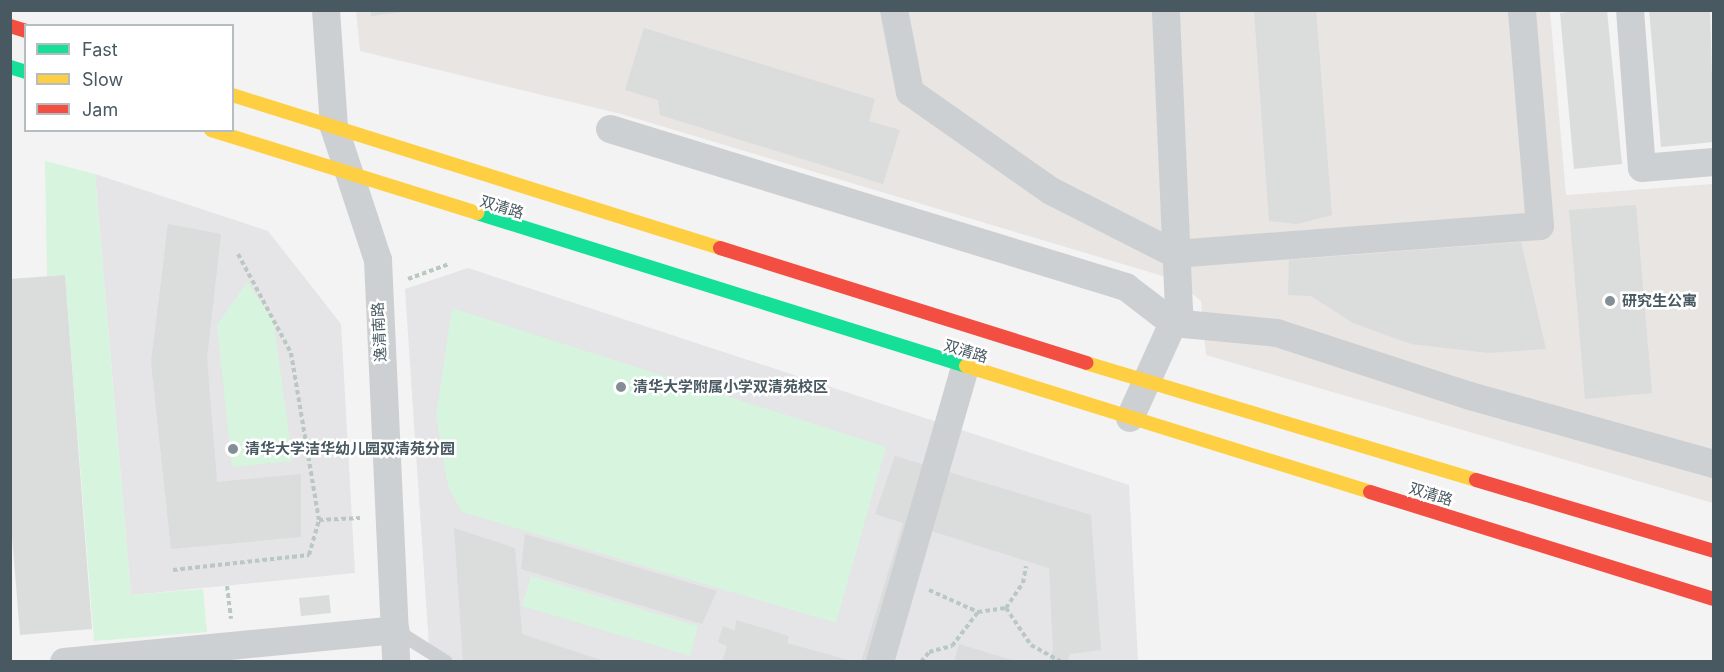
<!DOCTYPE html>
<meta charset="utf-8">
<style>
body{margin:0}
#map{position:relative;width:1724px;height:672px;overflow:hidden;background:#f4f3f3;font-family:Inter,"Noto Sans SC",sans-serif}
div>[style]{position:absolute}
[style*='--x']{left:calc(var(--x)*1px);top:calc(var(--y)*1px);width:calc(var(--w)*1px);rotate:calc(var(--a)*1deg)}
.commercial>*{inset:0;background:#e8e5e2}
.education>*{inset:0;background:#e5e4e6}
.green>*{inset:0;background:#d6f4de}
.building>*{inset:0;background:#dbdcdc}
.path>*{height:4px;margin-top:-2px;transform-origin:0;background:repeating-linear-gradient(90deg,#bac8c2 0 4.5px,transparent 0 7.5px)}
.lane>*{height:14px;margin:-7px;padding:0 7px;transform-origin:7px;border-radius:7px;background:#cdd0d2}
.street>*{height:28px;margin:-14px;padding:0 14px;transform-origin:14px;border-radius:14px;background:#cdd0d2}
.fast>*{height:14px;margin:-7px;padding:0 7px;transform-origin:7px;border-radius:7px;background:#16e098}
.slow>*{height:14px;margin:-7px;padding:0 7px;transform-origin:7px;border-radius:7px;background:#ffcf43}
.jam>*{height:14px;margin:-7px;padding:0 7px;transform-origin:7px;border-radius:7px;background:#f24e42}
.dots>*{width:16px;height:16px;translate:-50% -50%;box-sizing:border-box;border:3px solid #fff;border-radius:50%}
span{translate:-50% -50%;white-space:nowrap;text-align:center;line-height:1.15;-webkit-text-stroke:5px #fff;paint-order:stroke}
.street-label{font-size:15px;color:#485962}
.poi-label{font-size:15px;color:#485962;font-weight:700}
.left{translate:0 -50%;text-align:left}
.frame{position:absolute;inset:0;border:12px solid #485962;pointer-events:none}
.legend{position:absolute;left:24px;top:24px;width:210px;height:108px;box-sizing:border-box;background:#fff;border:2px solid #b6bdc0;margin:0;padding:8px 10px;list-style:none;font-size:18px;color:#485962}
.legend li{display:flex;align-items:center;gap:12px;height:30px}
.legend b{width:30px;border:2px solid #b6bdc0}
</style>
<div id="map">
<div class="commercial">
<i style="clip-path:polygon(356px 11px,1550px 11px,1566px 195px,1713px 184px,1713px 503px,1206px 355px,1201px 301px,1176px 280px,621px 114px,360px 51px)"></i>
</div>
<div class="education">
<i style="clip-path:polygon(95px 174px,268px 231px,341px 324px,355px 573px,131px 595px)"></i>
<i style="clip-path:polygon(468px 268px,1129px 485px,1138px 661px,430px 661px,405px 289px)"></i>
</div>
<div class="green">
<i style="clip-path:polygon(45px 161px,95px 174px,131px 595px,203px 589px,207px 632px,94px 641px,65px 275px,47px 276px)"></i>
<i style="clip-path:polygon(247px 282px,273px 320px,293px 461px,232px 467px,217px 325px)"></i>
<i style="clip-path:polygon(452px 308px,886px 447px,836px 623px,462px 512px,448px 487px,436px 415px)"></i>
<i style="clip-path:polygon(531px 576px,698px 626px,690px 656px,522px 606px)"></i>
</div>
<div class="building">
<i style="clip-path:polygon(371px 10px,404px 10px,404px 12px,371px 16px)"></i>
<i style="clip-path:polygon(1254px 10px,1316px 10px,1332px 215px,1297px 224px,1269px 221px)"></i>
<i style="clip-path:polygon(1588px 10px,1607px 10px,1622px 164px,1574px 169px,1560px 13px)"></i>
<i style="clip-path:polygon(1649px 10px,1710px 10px,1714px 142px,1661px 147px)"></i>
<i style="clip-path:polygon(644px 28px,875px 99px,869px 121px,900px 130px,883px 184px,660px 115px,658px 100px,625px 90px)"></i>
<i style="clip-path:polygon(1636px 205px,1652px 393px,1585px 399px,1569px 210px)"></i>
<i style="clip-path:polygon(168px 224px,221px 234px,207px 358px,217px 482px,301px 474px,301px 537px,171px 549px,151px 362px)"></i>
<i style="clip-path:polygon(1521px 242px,1546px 349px,1489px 353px,1411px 344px,1353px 323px,1311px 296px,1288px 295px,1289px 260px)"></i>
<i style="clip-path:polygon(65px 275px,92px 629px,20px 635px,10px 511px,10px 279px)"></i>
<i style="clip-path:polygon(895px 456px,1091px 515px,1101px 650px,1070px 654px,1067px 662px,1050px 662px,1053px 650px,1049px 568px,928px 530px,887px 662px,861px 662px,903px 523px,875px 514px)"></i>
<i style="clip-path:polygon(454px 528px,515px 548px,522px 634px,607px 662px,463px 662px)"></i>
<i style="clip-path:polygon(525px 534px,717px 591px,702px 624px,521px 569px)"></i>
<i style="clip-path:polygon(329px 595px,331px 613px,301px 616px,299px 598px)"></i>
<i style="clip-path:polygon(736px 620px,789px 636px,787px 643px,855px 662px,722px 662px,727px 646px,718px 642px,723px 626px,735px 631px)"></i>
<i style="clip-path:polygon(959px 644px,1015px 661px,1015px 662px,954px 662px)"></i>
</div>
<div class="path">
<i style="--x:238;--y:254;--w:112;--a:61.8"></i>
<i style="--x:291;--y:353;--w:169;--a:80.5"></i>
<i style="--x:408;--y:279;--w:44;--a:-20.1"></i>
<i style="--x:173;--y:570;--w:137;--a:-6.3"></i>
<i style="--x:309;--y:555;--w:36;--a:-74"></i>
<i style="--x:319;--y:520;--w:41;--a:-2.8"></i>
<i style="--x:227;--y:586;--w:33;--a:83"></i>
<i style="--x:929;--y:590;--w:54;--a:24.2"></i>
<i style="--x:978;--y:612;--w:28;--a:-8"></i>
<i style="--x:1006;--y:608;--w:45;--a:56"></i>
<i style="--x:1031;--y:645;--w:35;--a:29"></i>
<i style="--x:1006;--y:608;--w:30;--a:-56"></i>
<i style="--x:1023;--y:583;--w:17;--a:-80"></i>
<i style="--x:921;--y:662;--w:13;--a:-51"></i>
<i style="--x:929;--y:652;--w:24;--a:-15"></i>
<i style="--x:952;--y:646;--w:43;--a:-52.6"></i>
</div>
<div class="lane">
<i style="--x:395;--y:630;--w:60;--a:32.1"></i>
</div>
<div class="street">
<i style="--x:326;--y:10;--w:117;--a:86.1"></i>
<i style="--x:334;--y:127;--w:140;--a:71.7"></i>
<i style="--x:378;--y:260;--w:402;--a:87.4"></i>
<i style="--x:894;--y:10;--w:84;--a:79"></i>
<i style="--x:910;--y:92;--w:172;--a:35.1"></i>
<i style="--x:1051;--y:191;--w:139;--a:26.9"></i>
<i style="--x:1175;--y:254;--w:366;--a:-4.4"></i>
<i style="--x:1540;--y:226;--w:217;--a:-94.8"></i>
<i style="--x:1630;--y:10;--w:158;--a:85.7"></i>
<i style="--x:1642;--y:168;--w:72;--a:-4.8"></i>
<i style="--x:610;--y:129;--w:540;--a:17.02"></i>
<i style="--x:1126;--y:287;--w:59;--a:37.5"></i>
<i style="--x:1173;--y:323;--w:104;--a:5.5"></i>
<i style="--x:1277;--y:333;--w:203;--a:18.1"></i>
<i style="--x:1470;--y:396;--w:253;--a:15.6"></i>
<i style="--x:1130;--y:418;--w:119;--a:-65.6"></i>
<i style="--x:1179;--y:310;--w:300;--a:-92.5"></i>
<i style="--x:64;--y:662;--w:333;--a:-5.5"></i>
<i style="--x:880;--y:662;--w:306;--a:-73.9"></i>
</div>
<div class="fast">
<i style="--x:10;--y:67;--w:17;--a:17"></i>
<i style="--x:477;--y:213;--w:512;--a:17.37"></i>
</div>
<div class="slow">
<i style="--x:232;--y:95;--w:511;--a:17.41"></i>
<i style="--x:211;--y:130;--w:279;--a:17.3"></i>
<i style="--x:1086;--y:363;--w:407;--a:16.7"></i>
<i style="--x:966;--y:366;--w:423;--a:17.3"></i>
</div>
<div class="jam">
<i style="--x:10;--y:26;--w:17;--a:17"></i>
<i style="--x:720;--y:248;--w:384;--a:17.4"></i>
<i style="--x:1476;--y:480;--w:248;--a:16.6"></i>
<i style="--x:1370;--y:492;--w:360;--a:17.3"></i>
</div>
<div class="dots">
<i style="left:1610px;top:301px;background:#848f95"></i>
<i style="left:621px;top:387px;background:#848f95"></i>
<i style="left:233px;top:449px;background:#848f95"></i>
</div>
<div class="street-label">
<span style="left:502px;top:207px;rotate:17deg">双清路</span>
<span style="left:379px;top:332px;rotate:-93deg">逸清南路</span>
<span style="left:966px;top:351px;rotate:17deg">双清路</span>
<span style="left:1431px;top:494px;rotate:17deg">双清路</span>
</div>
<div class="poi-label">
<span class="left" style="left:1622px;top:301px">研究生公寓</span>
<span class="left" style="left:633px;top:387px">清华大学附属小学双清苑校区</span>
<span class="left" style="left:245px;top:449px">清华大学洁华幼儿园双清苑分园</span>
</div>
<div class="frame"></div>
<ul class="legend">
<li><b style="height:8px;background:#16e098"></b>Fast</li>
<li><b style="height:8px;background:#ffcf43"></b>Slow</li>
<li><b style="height:8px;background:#f24e42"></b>Jam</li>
</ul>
</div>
